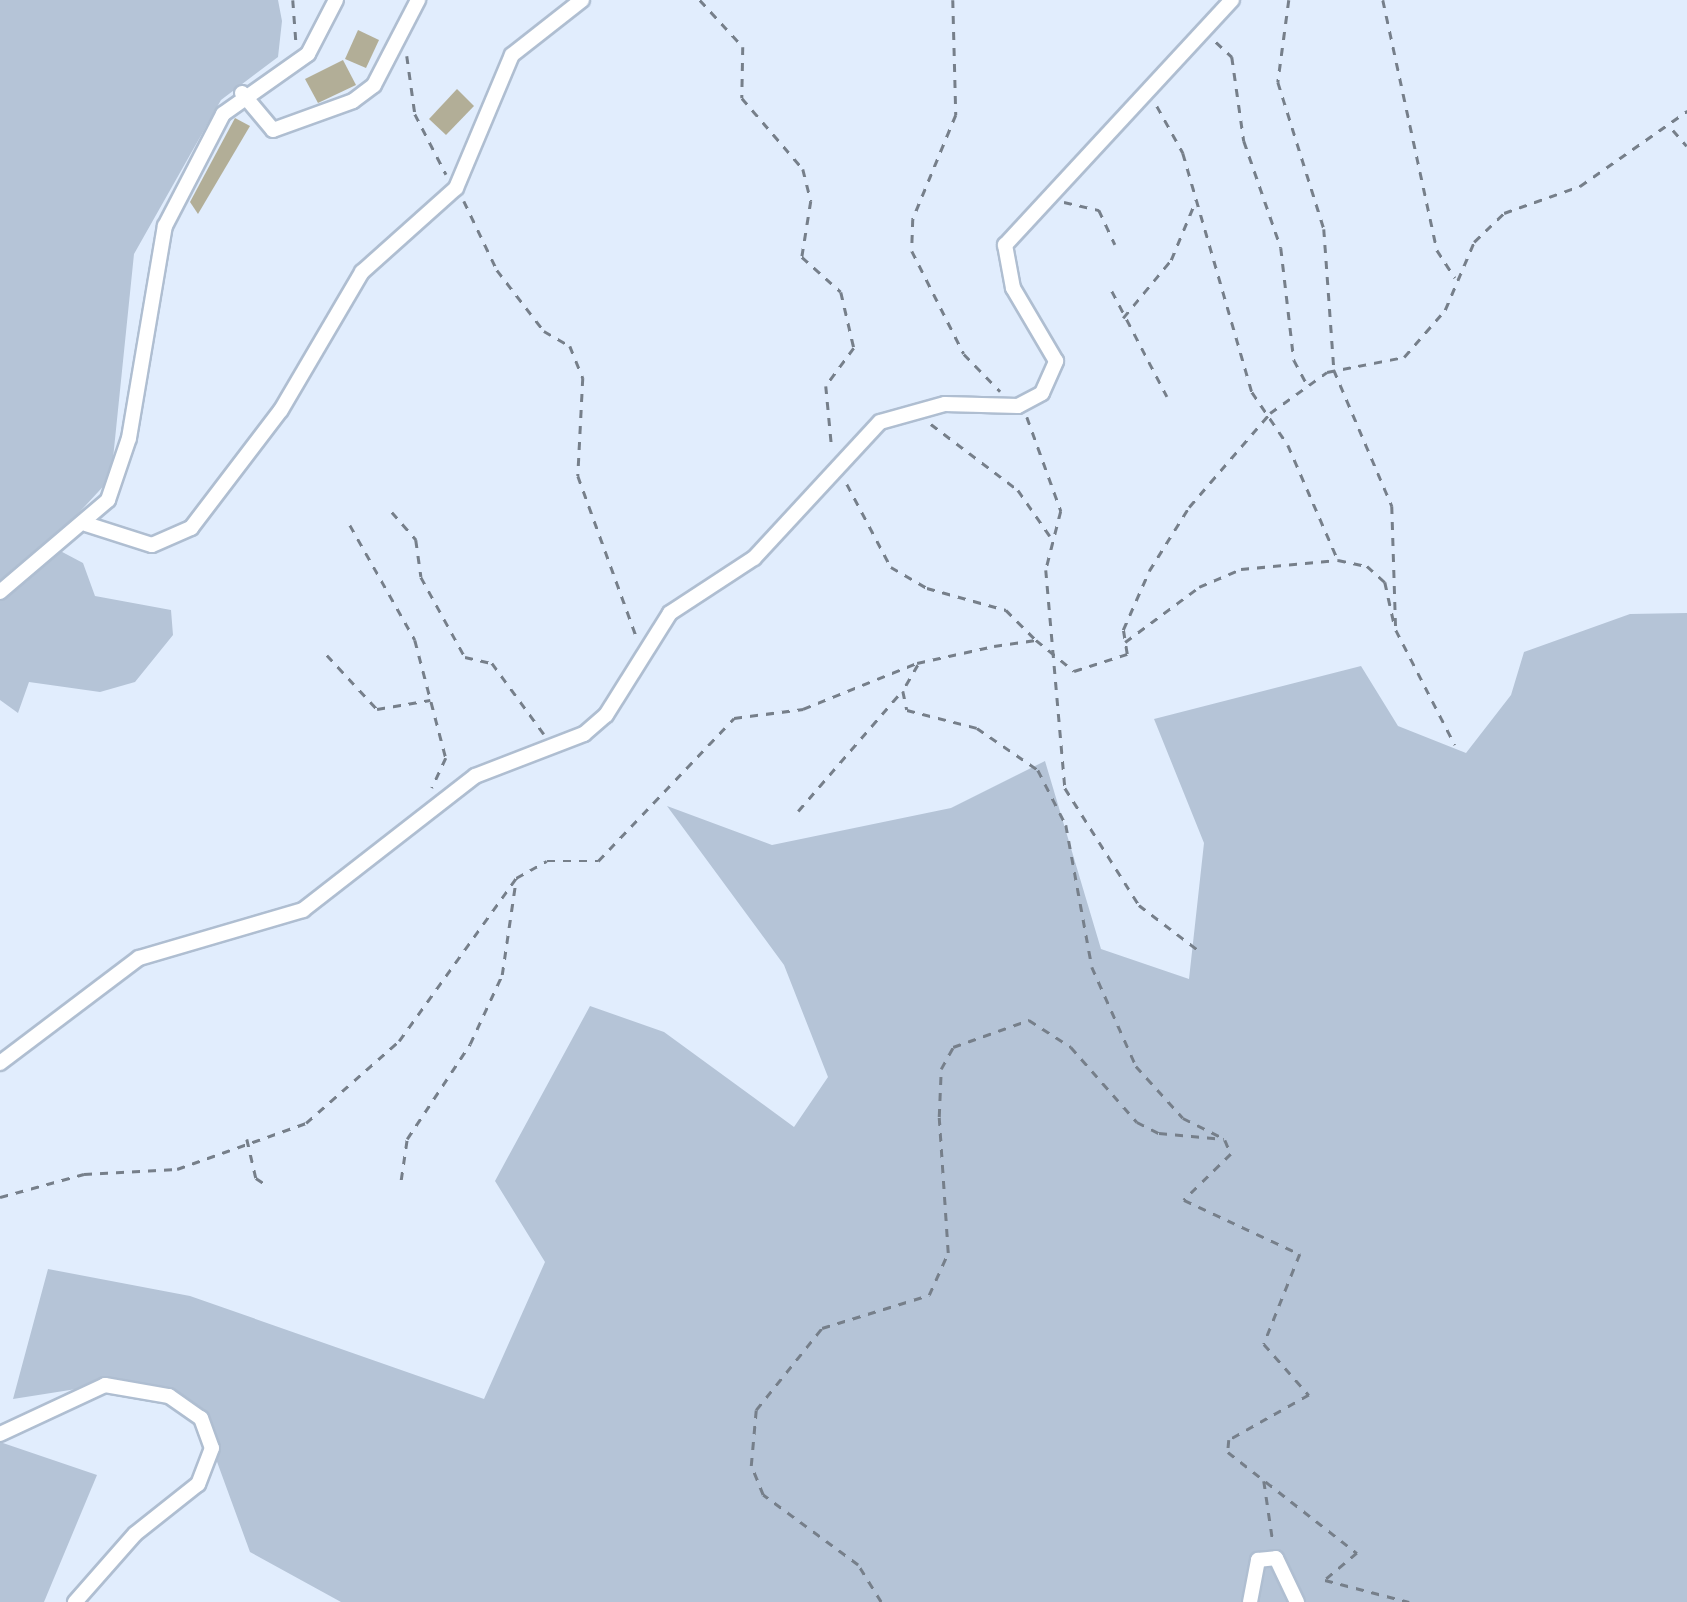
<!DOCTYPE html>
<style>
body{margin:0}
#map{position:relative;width:1687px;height:1602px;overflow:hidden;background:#e1edfd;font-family:"Archivo Narrow",sans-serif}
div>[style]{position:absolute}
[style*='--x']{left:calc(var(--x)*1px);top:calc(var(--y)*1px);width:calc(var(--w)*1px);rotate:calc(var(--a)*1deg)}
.green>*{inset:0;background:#b5c4d7}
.building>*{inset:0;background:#b2ae97}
.path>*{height:2.5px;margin-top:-1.25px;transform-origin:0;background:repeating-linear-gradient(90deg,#767f8a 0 8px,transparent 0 16px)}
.roads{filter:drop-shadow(2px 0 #afbed1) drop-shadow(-2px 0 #afbed1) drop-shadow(0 2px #afbed1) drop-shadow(0 -2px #afbed1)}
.minor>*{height:14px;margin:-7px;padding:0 7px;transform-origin:7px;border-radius:7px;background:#fff}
span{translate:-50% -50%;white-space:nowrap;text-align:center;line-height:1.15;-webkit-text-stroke:8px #fff;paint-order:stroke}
</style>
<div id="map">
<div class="green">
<i style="clip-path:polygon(0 0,278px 0,282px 21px,278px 57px,221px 100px,134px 254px,111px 478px,49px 545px,83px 563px,95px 596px,171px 610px,173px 635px,135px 682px,100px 692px,29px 682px,18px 713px,0 700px)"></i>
<i style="clip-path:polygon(1687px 613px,1687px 1602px,341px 1602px,250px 1552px,201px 1418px,170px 1396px,89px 1387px,13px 1399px,48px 1269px,190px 1296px,484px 1399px,545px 1262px,495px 1181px,590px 1006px,664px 1032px,794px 1127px,828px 1077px,784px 965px,667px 806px,772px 845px,951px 808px,1045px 761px,1101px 949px,1189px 979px,1204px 843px,1154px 719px,1361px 666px,1398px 726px,1466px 753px,1511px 695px,1524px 652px,1630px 614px)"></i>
<i style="clip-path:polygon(0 1442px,97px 1475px,44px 1602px,0 1602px)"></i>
</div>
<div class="building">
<i style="clip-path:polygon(358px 30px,379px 40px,366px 68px,345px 59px)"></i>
<i style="clip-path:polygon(343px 60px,356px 85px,318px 103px,305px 79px)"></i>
<i style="clip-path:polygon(457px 89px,474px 106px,446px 135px,429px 119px)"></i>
<i style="clip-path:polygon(235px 118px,250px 126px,198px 214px,190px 202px)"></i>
</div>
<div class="path">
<i style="--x:293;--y:0;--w:41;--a:85.8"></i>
<i style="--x:700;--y:0;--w:64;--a:47.5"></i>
<i style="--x:743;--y:47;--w:51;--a:91.1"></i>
<i style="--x:742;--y:98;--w:94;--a:49.3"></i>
<i style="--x:803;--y:169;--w:33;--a:76"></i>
<i style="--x:811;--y:201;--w:57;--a:99.1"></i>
<i style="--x:802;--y:257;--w:52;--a:41.9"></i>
<i style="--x:841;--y:292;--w:57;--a:76.9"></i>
<i style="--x:854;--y:348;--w:47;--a:126.4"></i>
<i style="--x:826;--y:386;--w:63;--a:84.6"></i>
<i style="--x:953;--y:0;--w:115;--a:88.5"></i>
<i style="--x:956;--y:115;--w:113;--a:112.5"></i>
<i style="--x:913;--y:219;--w:32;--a:92"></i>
<i style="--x:912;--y:251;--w:115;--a:63.2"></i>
<i style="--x:964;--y:354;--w:52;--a:45.8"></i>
<i style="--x:1289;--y:0;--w:83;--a:97.6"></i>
<i style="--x:1278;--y:82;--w:154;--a:72.6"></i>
<i style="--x:1324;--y:229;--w:141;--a:85.9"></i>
<i style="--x:1334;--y:370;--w:148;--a:66.9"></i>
<i style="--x:1392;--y:506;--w:124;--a:88.2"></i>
<i style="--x:1396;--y:630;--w:129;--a:62.8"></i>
<i style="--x:1383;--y:0;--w:256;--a:77.8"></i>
<i style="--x:1437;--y:250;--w:33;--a:57"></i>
<i style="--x:1216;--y:42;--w:22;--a:43"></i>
<i style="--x:1232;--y:57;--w:85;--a:81.9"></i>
<i style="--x:1244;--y:141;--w:113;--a:70.9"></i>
<i style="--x:1281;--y:248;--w:113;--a:83.4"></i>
<i style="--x:1294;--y:360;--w:26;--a:62"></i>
<i style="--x:407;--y:56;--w:59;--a:82.1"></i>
<i style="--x:415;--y:114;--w:68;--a:62.7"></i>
<i style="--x:1157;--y:106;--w:54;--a:61"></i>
<i style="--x:1183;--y:153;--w:249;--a:73.9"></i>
<i style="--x:1252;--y:392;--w:64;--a:55.8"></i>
<i style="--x:1288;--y:445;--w:125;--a:66.5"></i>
<i style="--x:1673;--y:130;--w:21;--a:49"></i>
<i style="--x:464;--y:201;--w:76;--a:64.4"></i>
<i style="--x:497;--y:270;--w:77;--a:52.4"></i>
<i style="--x:544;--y:331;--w:30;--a:30"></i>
<i style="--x:570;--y:346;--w:35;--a:68"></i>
<i style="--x:583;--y:378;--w:98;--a:92.9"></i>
<i style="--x:578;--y:476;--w:169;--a:70"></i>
<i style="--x:1064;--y:202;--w:36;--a:13"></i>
<i style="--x:1099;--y:210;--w:38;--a:65"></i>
<i style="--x:1112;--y:291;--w:119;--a:62.4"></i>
<i style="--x:1123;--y:318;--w:75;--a:-50.4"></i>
<i style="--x:1171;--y:260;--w:65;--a:-67.4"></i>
<i style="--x:1027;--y:417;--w:100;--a:70.1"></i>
<i style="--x:1061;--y:511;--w:61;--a:104.3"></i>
<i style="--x:1046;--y:570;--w:219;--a:85"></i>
<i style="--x:1065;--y:788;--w:138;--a:57.7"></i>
<i style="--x:1139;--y:905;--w:79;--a:37.3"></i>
<i style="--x:931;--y:424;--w:109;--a:37.2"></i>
<i style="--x:1018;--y:490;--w:56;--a:55.2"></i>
<i style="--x:847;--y:484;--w:94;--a:62.1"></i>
<i style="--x:891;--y:567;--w:42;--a:30.3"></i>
<i style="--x:927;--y:588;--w:82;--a:15.6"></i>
<i style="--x:1006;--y:610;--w:42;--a:45"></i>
<i style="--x:392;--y:512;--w:37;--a:49"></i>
<i style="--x:416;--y:540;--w:37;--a:82"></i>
<i style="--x:421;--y:577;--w:91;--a:61.2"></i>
<i style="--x:465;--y:657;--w:28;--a:13"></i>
<i style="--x:492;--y:663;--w:88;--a:53.8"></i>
<i style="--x:350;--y:525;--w:132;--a:60.5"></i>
<i style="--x:415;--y:640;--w:122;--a:75.3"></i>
<i style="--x:446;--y:758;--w:33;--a:115"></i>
<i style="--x:1125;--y:642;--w:92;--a:-36.6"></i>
<i style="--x:1199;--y:587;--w:46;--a:-23.2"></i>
<i style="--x:1241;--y:569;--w:97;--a:-5.3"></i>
<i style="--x:1338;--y:560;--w:30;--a:12"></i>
<i style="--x:1367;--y:566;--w:24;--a:42"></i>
<i style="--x:1385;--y:582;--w:42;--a:77.6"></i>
<i style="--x:327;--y:655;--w:74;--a:47.2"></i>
<i style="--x:377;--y:709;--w:54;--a:-9.6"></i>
<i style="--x:918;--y:665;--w:30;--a:120"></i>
<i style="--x:903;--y:691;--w:19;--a:78"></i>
<i style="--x:907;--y:710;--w:72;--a:14.4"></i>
<i style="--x:977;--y:728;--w:74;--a:34.5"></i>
<i style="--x:1038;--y:770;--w:62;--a:63"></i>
<i style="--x:1066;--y:825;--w:144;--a:79.6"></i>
<i style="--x:1092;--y:967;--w:108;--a:66"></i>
<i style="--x:1136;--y:1066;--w:70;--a:47.9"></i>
<i style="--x:1183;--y:1118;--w:45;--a:26.6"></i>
<i style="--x:798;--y:811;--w:157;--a:-49.1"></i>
<i style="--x:247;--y:1139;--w:40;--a:77"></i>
<i style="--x:256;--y:1178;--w:14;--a:34"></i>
<i style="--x:1225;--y:1140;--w:15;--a:67"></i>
<i style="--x:1231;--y:1154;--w:66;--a:135.6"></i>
<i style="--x:1184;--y:1200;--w:128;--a:25"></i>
<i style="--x:1300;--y:1254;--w:97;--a:111.8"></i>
<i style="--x:1264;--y:1344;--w:68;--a:48.6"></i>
<i style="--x:1309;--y:1395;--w:92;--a:150.6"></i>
<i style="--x:1229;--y:1440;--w:12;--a:95"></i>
<i style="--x:1228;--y:1452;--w:164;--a:38.1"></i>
<i style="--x:1357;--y:1553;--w:42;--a:139.8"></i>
<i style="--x:1325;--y:1580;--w:87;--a:14.7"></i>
<i style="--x:401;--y:1180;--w:41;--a:-81.7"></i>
<i style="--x:407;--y:1139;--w:114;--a:-56.4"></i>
<i style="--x:470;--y:1044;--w:76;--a:-65.1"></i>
<i style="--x:502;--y:975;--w:97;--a:-81.7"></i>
<i style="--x:0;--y:1197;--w:87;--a:-15.3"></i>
<i style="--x:84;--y:1174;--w:93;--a:-3.1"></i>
<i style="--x:177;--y:1169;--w:137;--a:-19.6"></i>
<i style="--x:306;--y:1123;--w:124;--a:-41.4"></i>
<i style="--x:399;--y:1041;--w:201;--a:-54.3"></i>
<i style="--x:516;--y:878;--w:35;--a:-29"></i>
<i style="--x:547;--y:861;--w:51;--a:0"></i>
<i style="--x:598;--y:861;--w:197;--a:-46.4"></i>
<i style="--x:734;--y:718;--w:70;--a:-7.4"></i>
<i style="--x:803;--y:709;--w:123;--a:-22"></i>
<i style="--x:917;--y:663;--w:79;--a:-12.4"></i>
<i style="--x:994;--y:646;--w:42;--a:-8.1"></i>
<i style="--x:1036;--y:640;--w:49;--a:39.2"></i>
<i style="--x:1074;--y:671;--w:56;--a:-17.8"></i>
<i style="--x:1127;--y:654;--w:24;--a:-99"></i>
<i style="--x:1123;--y:630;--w:64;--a:-66.2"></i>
<i style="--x:1149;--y:571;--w:75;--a:-58"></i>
<i style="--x:1189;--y:507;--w:124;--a:-49.2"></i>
<i style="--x:1270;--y:413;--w:70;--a:-35.7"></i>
<i style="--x:1327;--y:372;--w:78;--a:-11"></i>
<i style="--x:1404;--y:357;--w:62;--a:-48.9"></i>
<i style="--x:1445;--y:310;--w:74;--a:-66.9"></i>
<i style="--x:1474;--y:242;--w:42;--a:-44"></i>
<i style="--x:1504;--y:213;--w:81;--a:-19.6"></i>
<i style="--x:1580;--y:186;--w:131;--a:-35"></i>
<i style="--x:1264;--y:1481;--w:62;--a:81.6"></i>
<i style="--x:881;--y:1602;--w:44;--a:-121.9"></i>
<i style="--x:858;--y:1565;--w:118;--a:-143.6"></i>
<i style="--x:763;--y:1495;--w:31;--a:-112"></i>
<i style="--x:751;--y:1466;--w:56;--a:-84.9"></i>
<i style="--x:756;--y:1410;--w:105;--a:-51.2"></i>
<i style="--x:822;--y:1328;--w:112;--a:-17.1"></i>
<i style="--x:929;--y:1295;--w:46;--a:-65.7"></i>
<i style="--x:948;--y:1253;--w:136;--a:-93.8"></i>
<i style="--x:939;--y:1117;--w:48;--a:-87.6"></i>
<i style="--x:941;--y:1069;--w:25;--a:-61"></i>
<i style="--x:953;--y:1047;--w:81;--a:-19.6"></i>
<i style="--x:1029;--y:1020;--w:50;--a:32.7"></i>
<i style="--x:1071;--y:1047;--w:100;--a:48.7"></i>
<i style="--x:1137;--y:1122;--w:25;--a:27"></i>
<i style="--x:1159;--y:1133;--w:65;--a:5.3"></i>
</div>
<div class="roads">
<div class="minor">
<i style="--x:242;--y:93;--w:48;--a:50"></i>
<i style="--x:273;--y:130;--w:85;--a:-19.9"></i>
<i style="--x:353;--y:101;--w:26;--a:-37"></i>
<i style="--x:374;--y:85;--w:96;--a:-62.6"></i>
<i style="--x:86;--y:524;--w:69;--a:17.7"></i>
<i style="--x:152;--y:545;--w:43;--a:-23.6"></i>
<i style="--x:191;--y:528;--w:148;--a:-52.7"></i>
<i style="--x:281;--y:410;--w:160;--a:-59.6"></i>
<i style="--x:362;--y:272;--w:126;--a:-41.8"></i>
<i style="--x:456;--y:188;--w:144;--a:-67.2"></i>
<i style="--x:512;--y:55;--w:89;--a:-38.2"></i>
<i style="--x:0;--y:592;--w:142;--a:-40.4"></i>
<i style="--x:108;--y:500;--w:65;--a:-71.3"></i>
<i style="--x:129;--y:438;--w:215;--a:-80.4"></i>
<i style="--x:165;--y:226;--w:126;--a:-62.6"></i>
<i style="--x:223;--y:114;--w:104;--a:-35.2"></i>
<i style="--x:308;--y:54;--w:61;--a:-62.6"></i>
<i style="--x:0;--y:1063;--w:174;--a:-37.1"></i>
<i style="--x:139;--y:958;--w:171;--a:-16.3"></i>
<i style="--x:303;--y:910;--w:218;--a:-37.9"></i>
<i style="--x:475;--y:776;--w:117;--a:-21.1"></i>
<i style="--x:584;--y:734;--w:29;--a:-41"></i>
<i style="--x:606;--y:715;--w:120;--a:-57.9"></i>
<i style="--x:670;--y:613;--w:100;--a:-33.2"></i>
<i style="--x:754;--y:558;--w:185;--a:-47.2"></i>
<i style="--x:880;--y:422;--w:67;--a:-15.5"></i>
<i style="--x:945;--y:404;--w:73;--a:1.6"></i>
<i style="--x:1018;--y:406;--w:27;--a:-28"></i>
<i style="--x:1042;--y:393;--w:35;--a:-66"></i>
<i style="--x:1056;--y:361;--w:85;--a:-120.5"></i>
<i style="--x:1013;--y:288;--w:44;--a:-100.5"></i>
<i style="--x:1005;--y:245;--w:334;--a:-47.2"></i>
<i style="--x:0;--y:1434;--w:116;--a:-25"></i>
<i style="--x:105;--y:1385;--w:65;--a:9.8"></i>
<i style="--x:169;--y:1396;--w:39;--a:35"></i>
<i style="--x:201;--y:1418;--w:32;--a:70"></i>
<i style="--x:212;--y:1448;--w:39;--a:111"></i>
<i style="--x:198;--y:1484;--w:80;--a:141.6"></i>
<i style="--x:135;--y:1534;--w:91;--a:131.4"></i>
<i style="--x:1250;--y:1602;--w:43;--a:-79.2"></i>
<i style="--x:1258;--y:1560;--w:18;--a:-6"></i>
<i style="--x:1276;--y:1558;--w:49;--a:64.5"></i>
</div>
</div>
</div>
